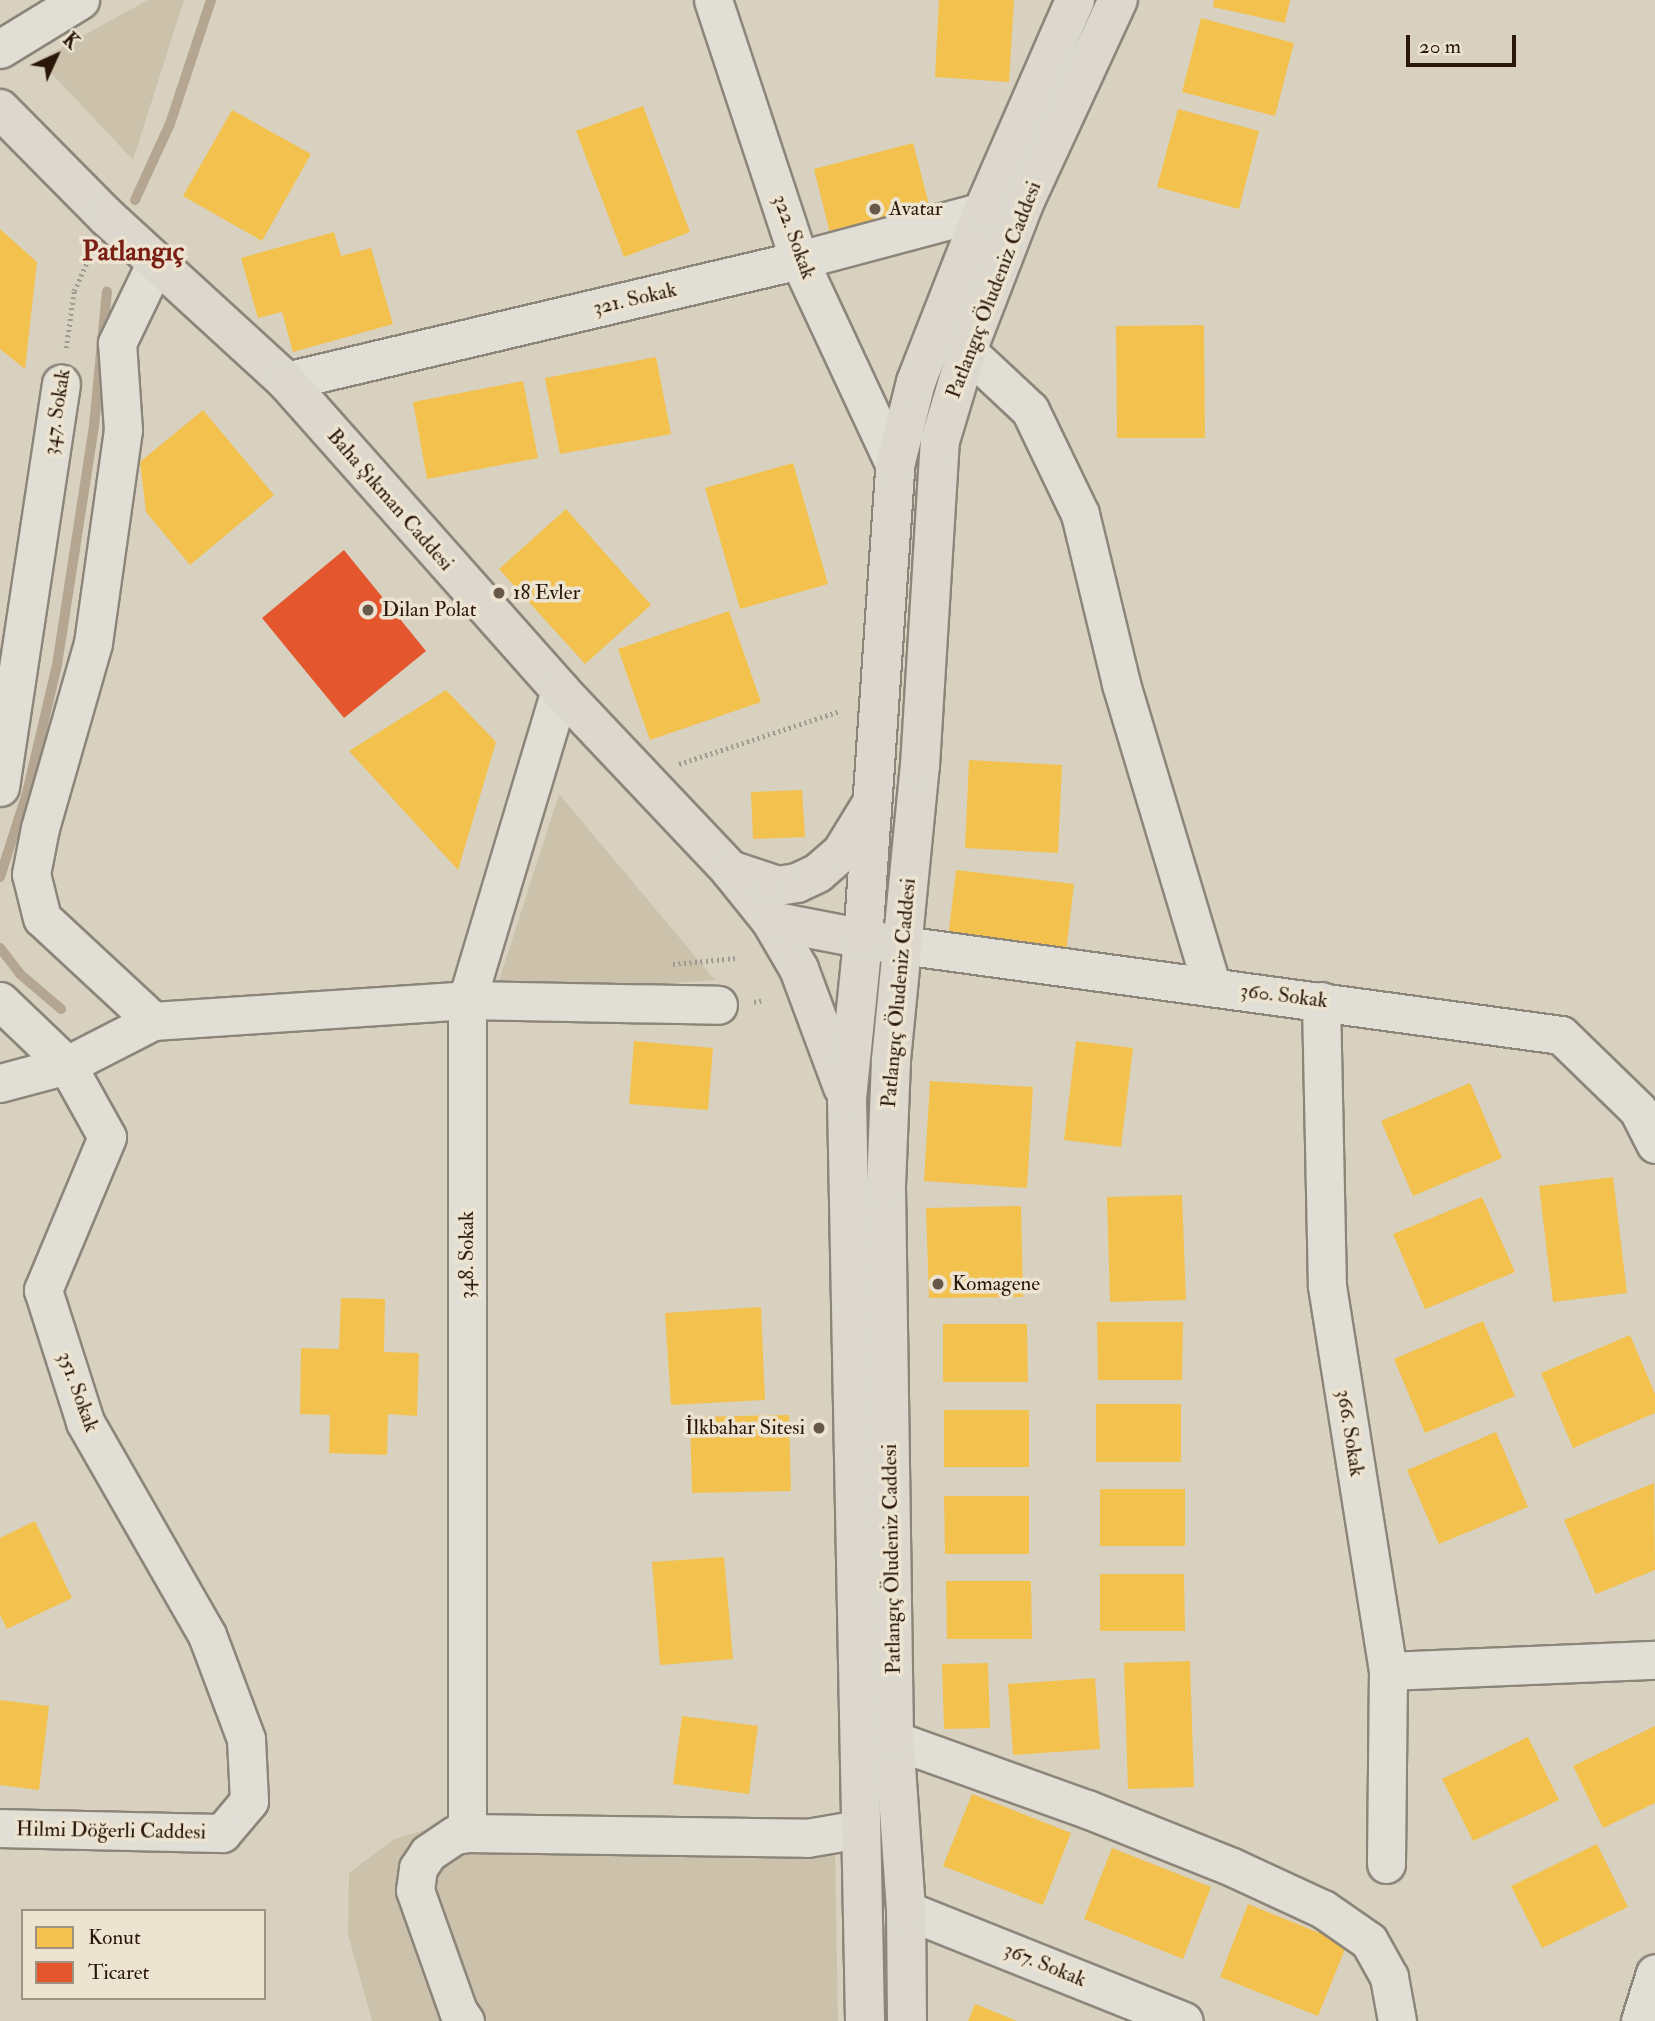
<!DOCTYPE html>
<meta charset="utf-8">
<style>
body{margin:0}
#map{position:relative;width:1655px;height:2021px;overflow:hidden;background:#d8d1c0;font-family:"IM FELL Double Pica",serif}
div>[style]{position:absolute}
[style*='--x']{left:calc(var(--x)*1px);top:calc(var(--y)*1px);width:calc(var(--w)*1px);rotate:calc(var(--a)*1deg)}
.green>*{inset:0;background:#ccc2ab}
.homes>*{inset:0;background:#f2c14e}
.shops>*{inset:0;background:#e4572e}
.stream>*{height:10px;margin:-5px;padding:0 5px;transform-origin:5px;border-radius:5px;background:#b4a690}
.path>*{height:4.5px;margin-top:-2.25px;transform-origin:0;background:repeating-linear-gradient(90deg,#9f9a92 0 2px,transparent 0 5.5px)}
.roads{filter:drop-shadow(2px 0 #8c857a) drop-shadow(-2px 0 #8c857a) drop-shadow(0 2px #8c857a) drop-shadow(0 -2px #8c857a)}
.minor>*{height:37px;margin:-18.5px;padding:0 18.5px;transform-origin:18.5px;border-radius:18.5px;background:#e1ded5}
.major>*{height:38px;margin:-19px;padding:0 19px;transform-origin:19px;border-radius:19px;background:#dcd8ce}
.dots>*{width:19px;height:19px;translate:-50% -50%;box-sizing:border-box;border:4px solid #ece4d0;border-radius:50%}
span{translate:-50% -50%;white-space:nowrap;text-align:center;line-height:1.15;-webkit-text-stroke:7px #ece4d0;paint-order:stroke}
.poi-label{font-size:21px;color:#2b1709}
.left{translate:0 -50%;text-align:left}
.right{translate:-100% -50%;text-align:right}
.street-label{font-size:21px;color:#2b1709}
.district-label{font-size:28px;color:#7a1f14;font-weight:700}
.legend{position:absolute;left:21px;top:1909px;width:245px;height:91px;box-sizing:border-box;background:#ece4d0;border:2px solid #9f9280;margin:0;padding:9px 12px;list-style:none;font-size:21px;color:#2b1709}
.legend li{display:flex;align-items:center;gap:14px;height:35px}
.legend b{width:35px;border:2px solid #9f9280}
.north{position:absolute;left:21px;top:21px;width:70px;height:70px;-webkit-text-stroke:5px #ece4d0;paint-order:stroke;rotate:45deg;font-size:19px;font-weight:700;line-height:28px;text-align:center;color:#2b1709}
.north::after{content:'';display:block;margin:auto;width:24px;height:32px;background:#2b1709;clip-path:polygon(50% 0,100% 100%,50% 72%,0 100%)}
.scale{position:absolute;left:1406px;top:35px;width:110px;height:32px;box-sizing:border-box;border:4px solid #2b1709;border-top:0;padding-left:9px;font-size:21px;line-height:24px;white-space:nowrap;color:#2b1709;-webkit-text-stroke:5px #ece4d0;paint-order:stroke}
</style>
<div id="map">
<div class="green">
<i style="clip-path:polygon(148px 0,184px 0,133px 160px,39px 60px)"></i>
<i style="clip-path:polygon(559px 794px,715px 980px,494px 996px)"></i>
<i style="clip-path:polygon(453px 1822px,458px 1852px,835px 1854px,838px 2021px,372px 2021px,348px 1934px,349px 1873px,394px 1839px)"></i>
</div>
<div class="homes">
<i style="clip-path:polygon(939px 0,1014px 0,1009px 82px,935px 77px)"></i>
<i style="clip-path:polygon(1214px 0,1290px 0,1285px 23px,1213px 7px)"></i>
<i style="clip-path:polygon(1201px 18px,1294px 43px,1275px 116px,1182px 92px)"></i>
<i style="clip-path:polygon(643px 106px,690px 232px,624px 257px,576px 131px)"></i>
<i style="clip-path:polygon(1178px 109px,1259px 131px,1239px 209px,1157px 187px)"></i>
<i style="clip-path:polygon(232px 110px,311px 154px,262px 241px,183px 196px)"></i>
<i style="clip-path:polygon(913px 143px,931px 212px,831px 237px,814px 169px)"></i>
<i style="clip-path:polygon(0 229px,37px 262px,25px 369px,0 349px)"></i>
<i style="clip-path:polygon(334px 232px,341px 256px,371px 248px,393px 324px,293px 352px,282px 312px,258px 318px,241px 258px)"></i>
<i style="clip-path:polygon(1204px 325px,1205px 438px,1117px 438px,1116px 326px)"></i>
<i style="clip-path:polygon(656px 357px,671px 434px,560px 454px,545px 378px)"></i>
<i style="clip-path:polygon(523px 381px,538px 458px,427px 479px,413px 402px)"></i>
<i style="clip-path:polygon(203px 410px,274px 495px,190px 565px,146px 512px,140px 462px)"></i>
<i style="clip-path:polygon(793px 463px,828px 584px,740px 609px,705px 488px)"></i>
<i style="clip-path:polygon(566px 509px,651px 605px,585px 664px,499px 569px)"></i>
<i style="clip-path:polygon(729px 611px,761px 702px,650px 740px,618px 649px)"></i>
<i style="clip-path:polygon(446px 690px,496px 742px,458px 870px,349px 751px)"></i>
<i style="clip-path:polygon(969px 760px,1062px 765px,1058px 853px,965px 848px)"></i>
<i style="clip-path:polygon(802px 790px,805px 837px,753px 839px,751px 792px)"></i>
<i style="clip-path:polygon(956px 870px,1074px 884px,1066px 953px,948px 939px)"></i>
<i style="clip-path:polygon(634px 1041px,713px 1048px,708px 1110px,629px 1104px)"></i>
<i style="clip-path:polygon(1076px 1041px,1133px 1048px,1121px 1147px,1064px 1140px)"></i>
<i style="clip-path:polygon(930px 1081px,1033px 1087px,1027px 1188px,924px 1181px)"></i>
<i style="clip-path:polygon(1470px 1083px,1502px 1158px,1413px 1196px,1381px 1121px)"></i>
<i style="clip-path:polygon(1613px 1177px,1627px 1293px,1553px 1302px,1539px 1186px)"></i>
<i style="clip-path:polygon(1182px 1195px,1186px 1300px,1110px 1302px,1107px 1197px)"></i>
<i style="clip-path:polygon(1482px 1197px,1515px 1272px,1425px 1309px,1393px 1234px)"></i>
<i style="clip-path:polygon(1021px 1206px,1023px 1297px,929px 1298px,926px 1208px)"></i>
<i style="clip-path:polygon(341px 1298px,385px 1299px,384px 1352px,419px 1353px,417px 1416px,388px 1414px,387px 1455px,329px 1453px,330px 1415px,300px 1414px,301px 1348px,339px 1349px)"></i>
<i style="clip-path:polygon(761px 1307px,765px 1400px,671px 1405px,665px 1313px)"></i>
<i style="clip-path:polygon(1483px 1321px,1515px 1396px,1425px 1433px,1394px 1359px)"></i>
<i style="clip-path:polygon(1097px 1322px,1183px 1322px,1182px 1380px,1098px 1380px)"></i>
<i style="clip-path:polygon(943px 1324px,1027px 1324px,1028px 1382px,943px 1382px)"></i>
<i style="clip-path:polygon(1630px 1335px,1655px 1394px,1655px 1413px,1573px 1448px,1541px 1373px)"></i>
<i style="clip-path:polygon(1096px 1404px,1181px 1404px,1181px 1462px,1096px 1462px)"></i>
<i style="clip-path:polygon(944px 1410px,1029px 1410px,1029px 1467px,944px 1467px)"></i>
<i style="clip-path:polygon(789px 1415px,791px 1491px,692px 1493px,690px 1417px)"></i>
<i style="clip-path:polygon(1496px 1432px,1528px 1507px,1439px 1544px,1407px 1470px)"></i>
<i style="clip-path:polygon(1654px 1483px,1655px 1570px,1596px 1594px,1564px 1520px)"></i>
<i style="clip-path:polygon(1100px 1489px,1185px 1489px,1185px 1546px,1100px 1546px)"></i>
<i style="clip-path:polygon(944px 1496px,1029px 1496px,1029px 1554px,945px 1554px)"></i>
<i style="clip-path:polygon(35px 1521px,72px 1598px,7px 1629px,0 1615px,0 1538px)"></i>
<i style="clip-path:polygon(724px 1557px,733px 1659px,660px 1665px,652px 1562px)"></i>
<i style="clip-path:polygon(1100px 1574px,1184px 1574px,1185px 1631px,1100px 1631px)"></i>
<i style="clip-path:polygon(946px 1581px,1031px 1581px,1032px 1639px,947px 1639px)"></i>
<i style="clip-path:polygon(1190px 1661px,1194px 1787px,1128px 1789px,1124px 1663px)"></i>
<i style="clip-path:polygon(988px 1663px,990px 1728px,944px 1729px,942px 1664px)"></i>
<i style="clip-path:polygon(1095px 1678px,1100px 1749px,1013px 1755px,1008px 1684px)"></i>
<i style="clip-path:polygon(0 1700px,49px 1706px,39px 1790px,0 1785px)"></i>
<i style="clip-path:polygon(682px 1716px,758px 1726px,749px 1794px,673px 1784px)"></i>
<i style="clip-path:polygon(1655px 1726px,1655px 1803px,1603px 1828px,1573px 1766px)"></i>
<i style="clip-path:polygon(1528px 1737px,1559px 1800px,1473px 1841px,1442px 1779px)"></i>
<i style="clip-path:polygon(972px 1794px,1071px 1833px,1043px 1905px,943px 1866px)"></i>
<i style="clip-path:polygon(1597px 1844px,1628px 1907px,1542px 1948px,1511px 1886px)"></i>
<i style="clip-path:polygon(1112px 1848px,1211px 1887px,1183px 1959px,1084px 1919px)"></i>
<i style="clip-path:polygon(1248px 1904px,1347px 1944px,1318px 2016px,1220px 1977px)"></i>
<i style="clip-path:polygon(975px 2004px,1017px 2021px,968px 2021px)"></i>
</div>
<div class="shops">
<i style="clip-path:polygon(344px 550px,426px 651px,344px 718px,262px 618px)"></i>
</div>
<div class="stream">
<i style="--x:135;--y:200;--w:84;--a:-65.3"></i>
<i style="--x:170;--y:124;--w:131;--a:-71.7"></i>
<i style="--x:0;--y:877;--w:88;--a:-72.2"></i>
<i style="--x:27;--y:793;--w:131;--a:-76.8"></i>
<i style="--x:57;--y:665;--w:242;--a:-81.2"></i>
<i style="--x:94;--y:426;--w:135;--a:-84.5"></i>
<i style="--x:0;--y:948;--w:33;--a:52"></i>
<i style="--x:20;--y:974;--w:54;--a:40.5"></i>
</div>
<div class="path">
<i style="--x:66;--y:348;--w:58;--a:-82"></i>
<i style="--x:74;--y:291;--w:42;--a:-65.9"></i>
<i style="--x:679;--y:764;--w:169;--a:-18.2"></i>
<i style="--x:673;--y:964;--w:64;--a:-5.4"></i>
<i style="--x:754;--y:1002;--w:10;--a:-11"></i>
</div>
<div class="roads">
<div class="minor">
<i style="--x:713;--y:0;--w:274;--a:71.7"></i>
<i style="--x:799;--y:260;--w:227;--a:65"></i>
<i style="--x:0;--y:49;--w:94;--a:-31.5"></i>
<i style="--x:967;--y:351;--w:86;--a:43.1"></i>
<i style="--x:1030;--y:410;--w:115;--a:64.3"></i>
<i style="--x:1080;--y:514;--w:175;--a:76.4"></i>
<i style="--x:1121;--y:684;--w:316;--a:73.3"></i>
<i style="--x:286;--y:381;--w:527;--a:-13.27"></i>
<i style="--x:799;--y:260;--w:190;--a:-14.9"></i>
<i style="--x:0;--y:787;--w:408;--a:-81.4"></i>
<i style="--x:902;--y:945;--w:665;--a:7.78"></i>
<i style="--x:1561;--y:1035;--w:107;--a:44.2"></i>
<i style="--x:1638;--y:1110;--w:38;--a:63"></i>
<i style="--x:0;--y:1001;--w:93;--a:43.7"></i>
<i style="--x:67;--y:1065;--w:82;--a:60.9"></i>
<i style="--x:107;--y:1137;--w:166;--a:112.7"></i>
<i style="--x:43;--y:1290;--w:139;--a:72.3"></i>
<i style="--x:85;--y:1422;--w:245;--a:60.2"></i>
<i style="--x:207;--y:1635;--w:111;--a:69.4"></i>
<i style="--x:246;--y:1739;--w:62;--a:87.2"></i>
<i style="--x:249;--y:1801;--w:42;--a:130.2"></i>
<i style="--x:222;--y:1833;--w:222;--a:-178.7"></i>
<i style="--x:1321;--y:1001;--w:285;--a:88.8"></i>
<i style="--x:1327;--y:1286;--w:390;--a:81"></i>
<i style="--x:1388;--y:1671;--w:193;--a:90.6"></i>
<i style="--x:153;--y:1021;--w:151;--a:-137.1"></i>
<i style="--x:42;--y:918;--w:45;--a:-104"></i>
<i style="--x:31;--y:874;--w:47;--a:-78.9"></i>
<i style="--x:40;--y:828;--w:192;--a:-74"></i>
<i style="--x:93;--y:643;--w:215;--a:-82"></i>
<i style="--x:123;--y:430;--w:87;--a:-93.9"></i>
<i style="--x:117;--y:343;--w:90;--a:-64.3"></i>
<i style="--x:0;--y:1083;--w:69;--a:-15"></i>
<i style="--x:67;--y:1065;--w:97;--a:-27.1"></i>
<i style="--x:153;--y:1021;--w:315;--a:-3.8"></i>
<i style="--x:467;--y:1000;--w:251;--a:1.1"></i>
<i style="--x:1388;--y:1671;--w:267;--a:-2.4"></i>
<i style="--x:894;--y:1740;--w:205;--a:19.7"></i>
<i style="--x:1087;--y:1809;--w:156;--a:21.8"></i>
<i style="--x:1232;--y:1867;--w:100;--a:24.8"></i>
<i style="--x:1323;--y:1909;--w:56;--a:34.8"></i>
<i style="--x:1369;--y:1941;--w:41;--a:60.9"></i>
<i style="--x:1389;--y:1977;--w:45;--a:79.7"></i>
<i style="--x:467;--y:1833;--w:833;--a:-90"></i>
<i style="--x:467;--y:1000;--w:324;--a:-73.3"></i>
<i style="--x:906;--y:1910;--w:299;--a:21.8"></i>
<i style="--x:465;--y:2021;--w:12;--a:-125"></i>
<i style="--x:458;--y:2011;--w:128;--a:-109.6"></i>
<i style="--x:415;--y:1890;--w:22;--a:-82"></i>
<i style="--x:418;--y:1868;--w:18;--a:-56"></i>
<i style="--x:428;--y:1853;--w:32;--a:-34"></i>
<i style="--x:455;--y:1835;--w:12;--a:-9"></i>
<i style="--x:467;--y:1833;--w:340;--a:0.8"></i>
<i style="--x:807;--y:1838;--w:53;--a:-9.8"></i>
<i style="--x:1640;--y:2021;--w:50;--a:-72.6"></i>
</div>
<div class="major">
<i style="--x:0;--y:109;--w:152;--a:45.3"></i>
<i style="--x:107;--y:217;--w:243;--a:42.5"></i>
<i style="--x:286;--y:381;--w:413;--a:48.4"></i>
<i style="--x:560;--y:690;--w:248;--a:46.6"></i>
<i style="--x:730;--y:870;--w:65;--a:51.2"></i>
<i style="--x:771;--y:921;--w:56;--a:59.7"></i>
<i style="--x:799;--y:969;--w:126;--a:69.6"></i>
<i style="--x:730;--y:870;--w:51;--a:18.4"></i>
<i style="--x:778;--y:886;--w:19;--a:-9"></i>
<i style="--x:797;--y:883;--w:23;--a:-25"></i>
<i style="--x:818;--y:873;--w:32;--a:-41"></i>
<i style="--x:842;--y:852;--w:52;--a:-58.5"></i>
<i style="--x:771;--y:921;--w:121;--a:10.9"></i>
<i style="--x:865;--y:2021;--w:923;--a:-91.12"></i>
<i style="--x:847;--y:1098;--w:158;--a:-84.2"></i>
<i style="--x:863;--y:941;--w:476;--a:-86.1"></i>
<i style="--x:895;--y:466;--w:87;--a:-76"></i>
<i style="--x:916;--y:382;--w:184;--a:-68.6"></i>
<i style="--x:983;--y:211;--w:230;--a:-66.4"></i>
<i style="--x:907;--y:2021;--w:111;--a:-90.5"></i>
<i style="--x:906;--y:1910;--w:170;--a:-94"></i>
<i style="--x:894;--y:1740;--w:554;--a:-90.83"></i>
<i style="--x:886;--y:1186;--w:126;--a:-87.7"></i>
<i style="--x:891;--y:1060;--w:295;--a:-84.4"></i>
<i style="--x:920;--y:766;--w:326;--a:-86.5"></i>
<i style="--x:940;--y:441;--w:94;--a:-73.3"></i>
<i style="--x:967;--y:351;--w:159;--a:-68.9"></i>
<i style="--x:1024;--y:203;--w:224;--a:-65.2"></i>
</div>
</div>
<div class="dots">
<i style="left:875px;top:209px;background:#685849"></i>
<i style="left:499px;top:593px;background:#685849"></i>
<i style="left:368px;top:610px;background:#685849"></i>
<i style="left:938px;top:1284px;background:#685849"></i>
<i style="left:819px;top:1428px;background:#685849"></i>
</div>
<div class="poi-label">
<span class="left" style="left:889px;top:209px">Avatar</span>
<span class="left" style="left:513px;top:593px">18 Evler</span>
<span class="left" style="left:382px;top:610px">Dilan Polat</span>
<span class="left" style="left:952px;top:1284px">Komagene</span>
<span class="right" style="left:805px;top:1428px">İlkbahar Sitesi</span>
</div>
<div class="street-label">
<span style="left:794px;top:237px;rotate:70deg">322. Sokak</span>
<span style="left:994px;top:290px;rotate:-69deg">Patlangıç Öludeniz Caddesi</span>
<span style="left:635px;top:299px;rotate:-13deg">321. Sokak</span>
<span style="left:57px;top:412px;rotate:-81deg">347. Sokak</span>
<span style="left:390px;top:500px;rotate:49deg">Baha Şıkman Caddesi</span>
<span style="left:899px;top:993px;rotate:-85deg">Patlangıç Öludeniz Caddesi</span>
<span style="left:1284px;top:996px;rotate:7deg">360. Sokak</span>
<span style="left:467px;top:1255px;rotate:-90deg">348. Sokak</span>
<span style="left:78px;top:1392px;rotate:70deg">351. Sokak</span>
<span style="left:1350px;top:1433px;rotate:81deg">366. Sokak</span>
<span style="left:892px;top:1559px;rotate:-91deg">Patlangıç Öludeniz Caddesi</span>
<span style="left:111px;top:1831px;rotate:1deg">Hilmi Döğerli Caddesi</span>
<span style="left:1045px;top:1965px;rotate:22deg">367. Sokak</span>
</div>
<div class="district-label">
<span style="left:133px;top:252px">Patlangıç</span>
</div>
<ul class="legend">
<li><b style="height:19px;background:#f2c14e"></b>Konut</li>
<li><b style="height:19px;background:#e4572e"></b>Ticaret</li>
</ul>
<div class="north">K</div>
<div class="scale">20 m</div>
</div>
